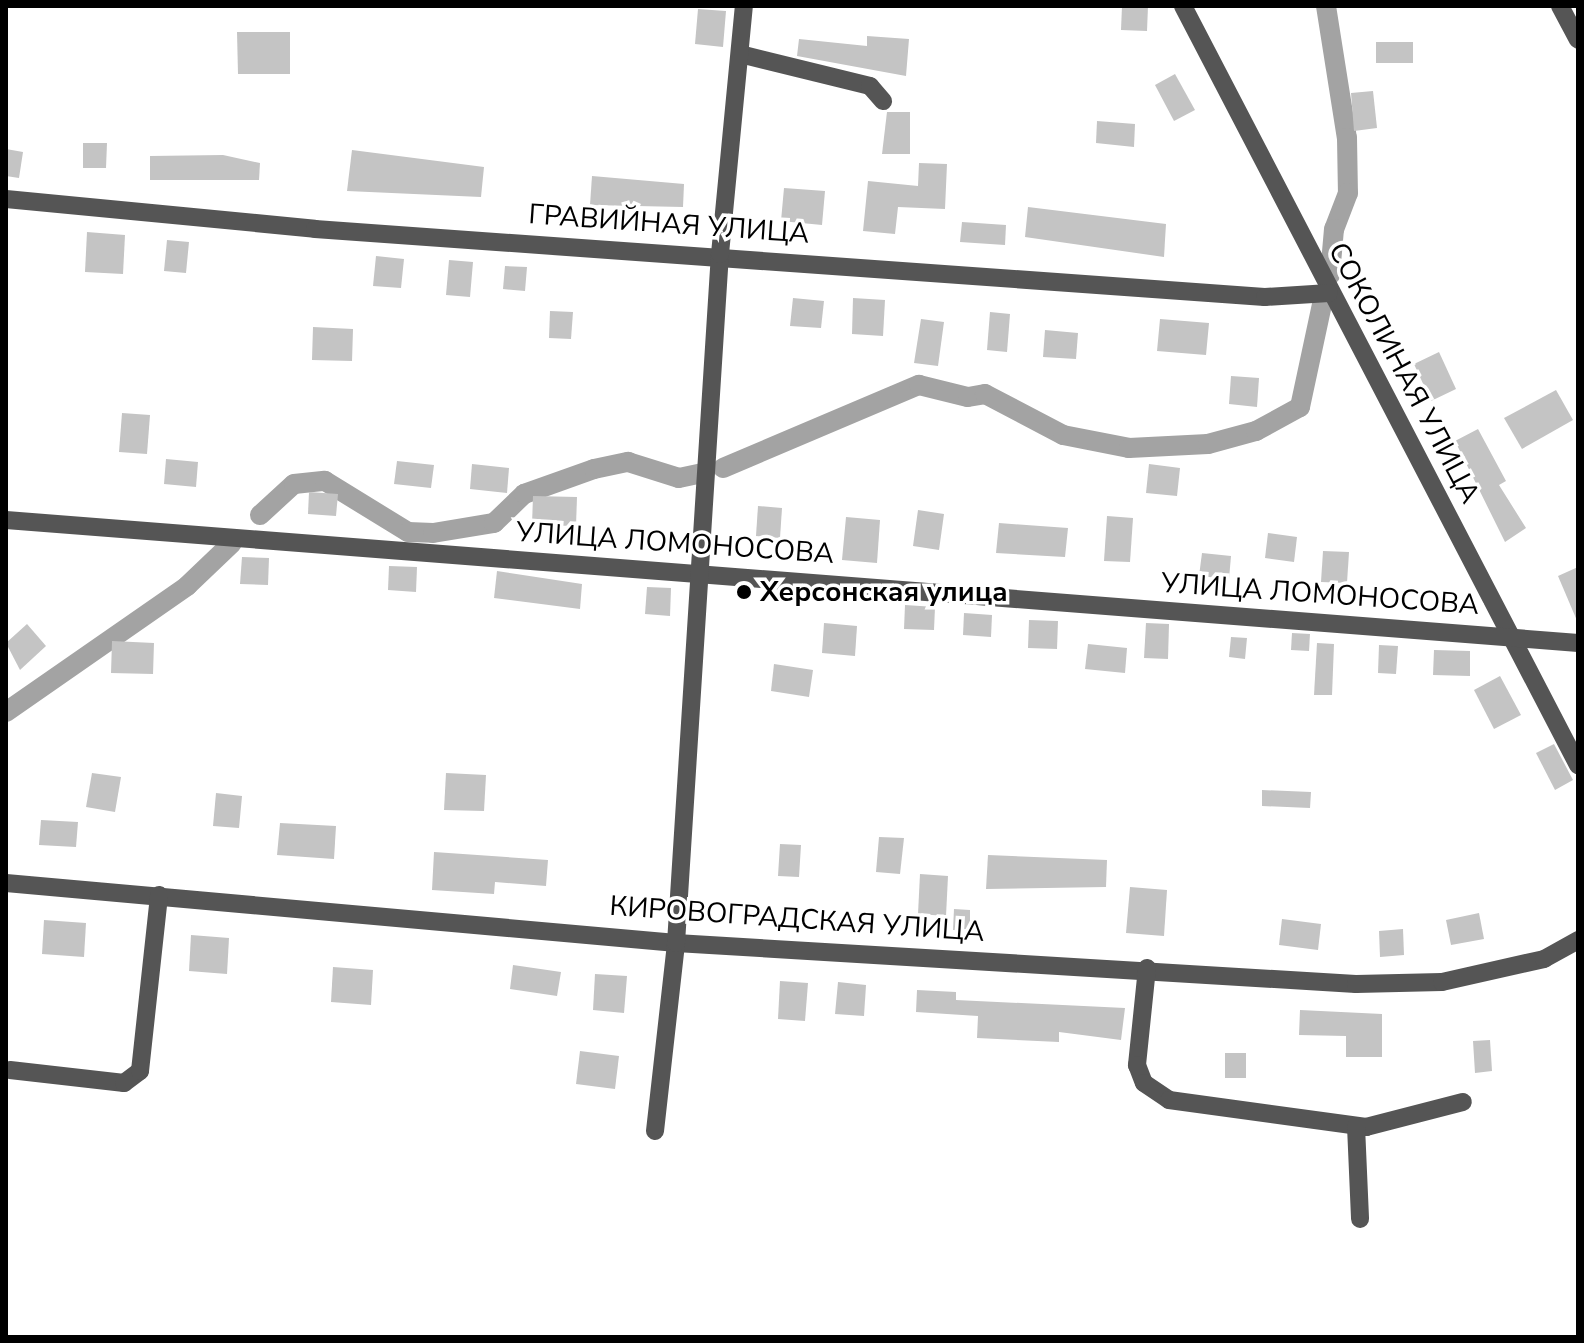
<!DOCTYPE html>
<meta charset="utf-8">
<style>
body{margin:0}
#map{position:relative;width:1584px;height:1343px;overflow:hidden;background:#fff;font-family:"Nunito Sans",sans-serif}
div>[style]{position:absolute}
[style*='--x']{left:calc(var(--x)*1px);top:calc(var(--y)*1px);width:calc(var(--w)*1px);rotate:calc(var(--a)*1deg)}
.canal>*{height:20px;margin:-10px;padding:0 10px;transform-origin:10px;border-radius:10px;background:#a3a3a3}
.building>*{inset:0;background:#c4c4c4}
.minor>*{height:18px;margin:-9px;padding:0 9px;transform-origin:9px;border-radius:9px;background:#555}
.dots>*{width:22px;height:22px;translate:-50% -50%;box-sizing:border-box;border:4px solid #fff;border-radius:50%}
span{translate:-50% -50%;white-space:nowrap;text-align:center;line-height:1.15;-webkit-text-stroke:7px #fff;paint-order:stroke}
.street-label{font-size:28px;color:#000}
.poi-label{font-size:28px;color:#000;font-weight:700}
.left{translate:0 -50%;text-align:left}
.frame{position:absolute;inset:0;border:8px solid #000;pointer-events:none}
</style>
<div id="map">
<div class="canal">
<i style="--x:1326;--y:6;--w:134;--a:81"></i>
<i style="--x:1347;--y:138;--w:55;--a:89"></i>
<i style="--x:1348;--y:193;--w:39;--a:111"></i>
<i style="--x:1334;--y:229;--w:46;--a:95"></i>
<i style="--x:723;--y:468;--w:213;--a:-23"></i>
<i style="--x:919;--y:385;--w:50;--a:13.8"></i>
<i style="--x:968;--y:397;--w:17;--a:-10"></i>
<i style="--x:985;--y:394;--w:88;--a:27.7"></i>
<i style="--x:1063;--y:435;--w:67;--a:11.1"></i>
<i style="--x:1129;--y:448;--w:79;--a:-2.9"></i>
<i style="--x:1208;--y:444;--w:50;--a:-15.2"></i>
<i style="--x:1256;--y:431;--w:50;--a:-28.6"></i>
<i style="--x:1300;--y:407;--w:109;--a:-77.9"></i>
<i style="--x:260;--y:515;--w:46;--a:-42.4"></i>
<i style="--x:294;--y:484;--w:31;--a:-6"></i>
<i style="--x:325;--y:481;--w:97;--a:31.6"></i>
<i style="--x:408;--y:532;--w:25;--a:2"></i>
<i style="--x:433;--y:533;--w:62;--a:-9.3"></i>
<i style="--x:494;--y:523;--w:42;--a:-44"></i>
<i style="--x:524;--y:494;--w:74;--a:-19.7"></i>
<i style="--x:594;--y:469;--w:35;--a:-12"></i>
<i style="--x:628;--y:462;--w:53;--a:17.4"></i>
<i style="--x:679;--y:478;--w:24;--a:-12"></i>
<i style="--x:6;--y:712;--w:221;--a:-34.8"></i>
<i style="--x:187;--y:586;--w:62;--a:-43.7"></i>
</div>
<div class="building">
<i style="clip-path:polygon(1122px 6px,1148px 6px,1147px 31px,1121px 30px)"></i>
<i style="clip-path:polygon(698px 9px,726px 11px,723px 47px,695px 44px)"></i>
<i style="clip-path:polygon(237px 32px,290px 32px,290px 74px,238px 74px)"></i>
<i style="clip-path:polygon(867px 36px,909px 39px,906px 76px,797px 56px,799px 39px,867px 46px)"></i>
<i style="clip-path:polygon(1376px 42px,1413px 42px,1413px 63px,1376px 63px)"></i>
<i style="clip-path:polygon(1175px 74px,1195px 110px,1174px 121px,1155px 85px)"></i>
<i style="clip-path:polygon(1373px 91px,1377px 128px,1354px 131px,1351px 93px)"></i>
<i style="clip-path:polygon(887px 112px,910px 112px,910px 154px,882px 154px)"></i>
<i style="clip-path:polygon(1097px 121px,1135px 124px,1134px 147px,1096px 143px)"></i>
<i style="clip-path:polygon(83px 143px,107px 143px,106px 168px,83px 168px)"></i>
<i style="clip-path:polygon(6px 149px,23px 152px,19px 178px,6px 176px)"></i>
<i style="clip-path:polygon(352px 150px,484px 167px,481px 197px,347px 191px)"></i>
<i style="clip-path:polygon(223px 155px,260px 163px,259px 180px,150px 180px,150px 156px)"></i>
<i style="clip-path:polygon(919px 163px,947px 164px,945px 209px,898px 207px,895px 234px,863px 231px,868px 181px,918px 186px)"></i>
<i style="clip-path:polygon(592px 176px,684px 184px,683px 207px,590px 205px)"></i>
<i style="clip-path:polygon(784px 188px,825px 191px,822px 225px,781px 221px)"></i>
<i style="clip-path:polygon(1028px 207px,1166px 224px,1164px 257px,1025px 237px)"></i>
<i style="clip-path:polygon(962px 222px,1006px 225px,1005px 245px,960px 242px)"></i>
<i style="clip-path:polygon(87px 232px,125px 235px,123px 274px,85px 272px)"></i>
<i style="clip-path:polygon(167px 240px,189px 242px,186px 273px,164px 271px)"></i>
<i style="clip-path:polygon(376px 256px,404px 259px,401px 288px,373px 286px)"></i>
<i style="clip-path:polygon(449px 260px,473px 262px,470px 297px,446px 295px)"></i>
<i style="clip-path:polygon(505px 266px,527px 267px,525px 291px,503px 289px)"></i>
<i style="clip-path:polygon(793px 298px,824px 301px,821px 328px,790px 326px)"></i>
<i style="clip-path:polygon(853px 298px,885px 300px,883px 336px,852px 334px)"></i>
<i style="clip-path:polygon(550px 311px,573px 312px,571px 339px,549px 338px)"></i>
<i style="clip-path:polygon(990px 312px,1010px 314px,1007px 352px,987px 350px)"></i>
<i style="clip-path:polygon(921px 319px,944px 322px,938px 366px,914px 363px)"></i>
<i style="clip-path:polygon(1160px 319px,1209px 323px,1206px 355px,1157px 351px)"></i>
<i style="clip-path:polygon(313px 327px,353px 329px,352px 361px,312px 360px)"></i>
<i style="clip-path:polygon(1045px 330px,1078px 333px,1076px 359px,1043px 357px)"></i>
<i style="clip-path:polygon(1439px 352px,1456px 389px,1431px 401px,1414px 364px)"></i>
<i style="clip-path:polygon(1231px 376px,1259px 378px,1257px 407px,1229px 404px)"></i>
<i style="clip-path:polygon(1556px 390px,1573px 420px,1522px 449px,1504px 418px)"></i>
<i style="clip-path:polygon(122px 413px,150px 415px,147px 454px,119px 452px)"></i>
<i style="clip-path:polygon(1478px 429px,1506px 481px,1499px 485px,1526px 528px,1505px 542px,1455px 441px)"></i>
<i style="clip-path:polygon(166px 459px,198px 462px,196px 487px,164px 484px)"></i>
<i style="clip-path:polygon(397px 461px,434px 465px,431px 488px,394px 484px)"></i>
<i style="clip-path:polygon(472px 464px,509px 468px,507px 493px,470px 489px)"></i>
<i style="clip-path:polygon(1149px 464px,1180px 468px,1177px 496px,1146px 493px)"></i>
<i style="clip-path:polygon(309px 492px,338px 494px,336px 516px,308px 514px)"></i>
<i style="clip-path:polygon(533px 496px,577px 497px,576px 526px,532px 525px)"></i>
<i style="clip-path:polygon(758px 506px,782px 508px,780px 538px,756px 536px)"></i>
<i style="clip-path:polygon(918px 510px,944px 514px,939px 550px,913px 546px)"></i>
<i style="clip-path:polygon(1107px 516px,1133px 518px,1130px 562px,1104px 561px)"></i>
<i style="clip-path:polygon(846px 517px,880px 520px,877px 563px,842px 560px)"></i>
<i style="clip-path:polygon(999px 523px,1068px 528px,1065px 557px,996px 553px)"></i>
<i style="clip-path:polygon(1268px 533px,1297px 537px,1294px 562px,1265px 558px)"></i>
<i style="clip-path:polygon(1323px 551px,1349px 552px,1347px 583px,1321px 582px)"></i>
<i style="clip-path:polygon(1202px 553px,1231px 556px,1229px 579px,1199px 576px)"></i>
<i style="clip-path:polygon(242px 557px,269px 558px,268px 585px,240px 584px)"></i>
<i style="clip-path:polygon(389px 566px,417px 567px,416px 592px,388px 590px)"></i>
<i style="clip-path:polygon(1578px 567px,1578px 623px,1558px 576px)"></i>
<i style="clip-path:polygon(497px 571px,582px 584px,580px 609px,494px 598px)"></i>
<i style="clip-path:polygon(647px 587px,671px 588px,670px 616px,645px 614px)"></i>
<i style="clip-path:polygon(905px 605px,935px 607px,934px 630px,904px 629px)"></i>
<i style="clip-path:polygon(964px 613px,992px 615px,991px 637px,963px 635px)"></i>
<i style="clip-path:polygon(1029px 620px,1058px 621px,1057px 649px,1028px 648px)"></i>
<i style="clip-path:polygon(824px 623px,857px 626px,855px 656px,822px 653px)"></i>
<i style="clip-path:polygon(1146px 623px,1169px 624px,1168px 659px,1144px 658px)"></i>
<i style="clip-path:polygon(27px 624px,46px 646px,20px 670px,6px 643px)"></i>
<i style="clip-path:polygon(1292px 633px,1310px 634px,1309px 651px,1291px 650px)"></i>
<i style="clip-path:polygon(1231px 637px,1247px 638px,1245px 659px,1229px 657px)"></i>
<i style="clip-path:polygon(112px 641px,154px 643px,153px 674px,111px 673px)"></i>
<i style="clip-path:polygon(1317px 643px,1334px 644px,1332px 695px,1314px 695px)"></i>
<i style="clip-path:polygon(1088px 644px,1127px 648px,1125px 673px,1085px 669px)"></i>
<i style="clip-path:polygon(1379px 645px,1398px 646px,1396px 674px,1378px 673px)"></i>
<i style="clip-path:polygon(1434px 650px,1470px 651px,1470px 676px,1433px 675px)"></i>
<i style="clip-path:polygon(774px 664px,813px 670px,809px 697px,771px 691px)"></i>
<i style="clip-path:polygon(1500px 676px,1521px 715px,1494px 729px,1474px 690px)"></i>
<i style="clip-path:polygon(1554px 744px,1573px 780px,1555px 790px,1536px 753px)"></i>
<i style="clip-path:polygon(92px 773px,121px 777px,115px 812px,86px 807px)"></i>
<i style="clip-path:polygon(446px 773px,486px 775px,484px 811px,444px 810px)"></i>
<i style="clip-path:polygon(1262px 790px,1311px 792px,1310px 808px,1262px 806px)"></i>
<i style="clip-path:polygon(216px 793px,242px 796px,239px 828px,213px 826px)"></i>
<i style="clip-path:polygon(41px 820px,78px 822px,76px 847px,39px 845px)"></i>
<i style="clip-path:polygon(280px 823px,336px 826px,334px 859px,277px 855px)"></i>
<i style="clip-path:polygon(879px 837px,904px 838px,900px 874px,876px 872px)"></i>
<i style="clip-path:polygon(780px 844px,801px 845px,799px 877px,778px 876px)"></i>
<i style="clip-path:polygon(434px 852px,548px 860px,546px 886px,495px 882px,494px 894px,432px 890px)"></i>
<i style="clip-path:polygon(988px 855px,1107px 860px,1106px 887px,986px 889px)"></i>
<i style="clip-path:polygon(920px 874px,948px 876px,946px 916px,918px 914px)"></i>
<i style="clip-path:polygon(1130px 887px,1167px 890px,1164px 936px,1126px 933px)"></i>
<i style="clip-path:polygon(954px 909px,970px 910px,970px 931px,953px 930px)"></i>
<i style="clip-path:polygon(1479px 913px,1484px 939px,1451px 945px,1446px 920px)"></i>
<i style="clip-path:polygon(1282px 919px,1321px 924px,1318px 950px,1279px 945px)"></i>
<i style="clip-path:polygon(44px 920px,86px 923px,84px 957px,42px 954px)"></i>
<i style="clip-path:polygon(1403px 929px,1404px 955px,1380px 957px,1379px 931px)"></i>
<i style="clip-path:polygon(191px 935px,229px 938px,227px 974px,189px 971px)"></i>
<i style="clip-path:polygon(513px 965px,561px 972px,557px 996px,510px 989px)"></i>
<i style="clip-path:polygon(333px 967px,373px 970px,371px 1005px,331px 1002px)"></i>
<i style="clip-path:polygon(595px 974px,627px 976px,624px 1013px,593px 1010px)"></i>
<i style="clip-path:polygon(780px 981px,808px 983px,805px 1021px,778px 1019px)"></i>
<i style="clip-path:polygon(838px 982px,866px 985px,864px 1016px,835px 1014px)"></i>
<i style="clip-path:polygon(917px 990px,956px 992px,956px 1000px,1125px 1008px,1121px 1040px,1059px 1032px,1059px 1042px,977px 1038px,978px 1016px,916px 1012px)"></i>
<i style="clip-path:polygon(1300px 1010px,1382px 1014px,1382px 1057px,1346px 1057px,1346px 1036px,1299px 1035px)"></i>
<i style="clip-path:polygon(1490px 1040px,1492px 1071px,1475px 1073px,1473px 1041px)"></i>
<i style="clip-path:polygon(580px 1051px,619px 1056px,615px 1089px,576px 1084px)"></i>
<i style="clip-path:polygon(1225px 1053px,1246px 1053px,1246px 1078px,1225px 1078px)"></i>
</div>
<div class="minor">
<i style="--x:1183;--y:6;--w:856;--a:62.51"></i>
<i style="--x:1560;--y:6;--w:38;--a:62"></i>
<i style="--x:740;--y:54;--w:134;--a:13.8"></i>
<i style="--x:870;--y:86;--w:20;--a:49"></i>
<i style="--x:6;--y:199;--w:310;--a:5.5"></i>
<i style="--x:315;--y:229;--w:952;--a:4.09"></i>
<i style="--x:1265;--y:297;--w:64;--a:-3.6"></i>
<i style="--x:6;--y:520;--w:1577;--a:4.47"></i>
<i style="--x:6;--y:883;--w:673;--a:5.12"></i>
<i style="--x:676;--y:943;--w:681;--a:3.45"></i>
<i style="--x:1356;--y:984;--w:86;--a:-1.3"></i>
<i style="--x:1442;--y:982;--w:105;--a:-12.7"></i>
<i style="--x:1544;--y:959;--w:39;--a:-29"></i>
<i style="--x:1147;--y:968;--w:98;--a:95.9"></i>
<i style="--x:1137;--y:1065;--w:19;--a:69"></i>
<i style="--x:1144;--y:1083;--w:30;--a:34"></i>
<i style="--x:1169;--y:1100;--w:199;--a:7.8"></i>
<i style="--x:1366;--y:1127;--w:100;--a:-14.5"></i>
<i style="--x:10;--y:1070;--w:115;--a:6.5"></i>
<i style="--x:124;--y:1083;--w:20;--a:-37"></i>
<i style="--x:140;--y:1071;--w:177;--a:-83.8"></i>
<i style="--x:1356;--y:1126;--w:93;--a:87.5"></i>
<i style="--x:655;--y:1131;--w:189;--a:-83.6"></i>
<i style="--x:676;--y:943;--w:690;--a:-86.35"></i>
<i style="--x:720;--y:254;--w:249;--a:-84.5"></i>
</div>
<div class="dots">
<i style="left:744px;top:592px;background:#000"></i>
</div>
<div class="street-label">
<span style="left:669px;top:224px;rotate:4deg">ГРАВИЙНАЯ УЛИЦА</span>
<span style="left:1404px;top:373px;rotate:62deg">СОКОЛИНАЯ УЛИЦА</span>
<span style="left:675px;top:543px;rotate:4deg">УЛИЦА ЛОМОНОСОВА</span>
<span style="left:1320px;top:594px;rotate:4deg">УЛИЦА ЛОМОНОСОВА</span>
<span style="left:797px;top:919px;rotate:4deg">КИРОВОГРАДСКАЯ УЛИЦА</span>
</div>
<div class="poi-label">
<span class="left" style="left:760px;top:592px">Херсонская улица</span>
</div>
<div class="frame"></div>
</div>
